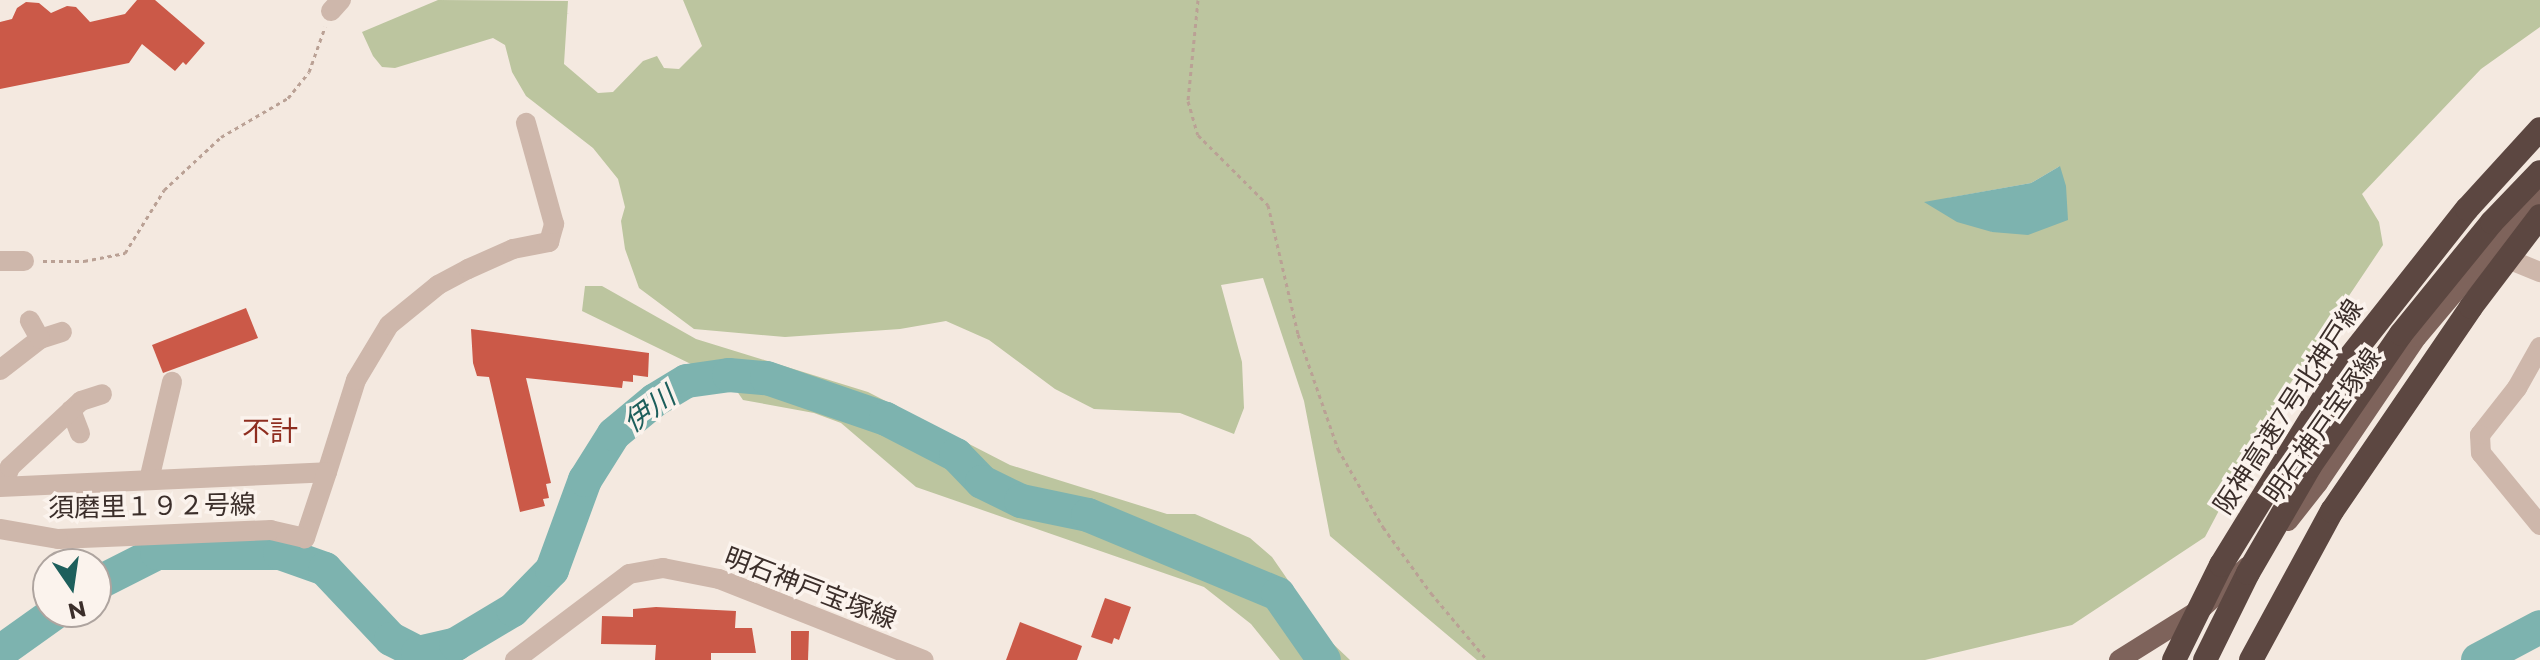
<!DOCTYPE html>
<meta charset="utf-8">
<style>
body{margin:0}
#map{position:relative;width:2540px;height:660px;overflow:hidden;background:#f4e9e0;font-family:Montserrat,"Noto Sans JP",sans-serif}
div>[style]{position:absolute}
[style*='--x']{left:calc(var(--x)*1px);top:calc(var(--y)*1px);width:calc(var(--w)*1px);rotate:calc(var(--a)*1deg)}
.green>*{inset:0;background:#bcc59f}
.water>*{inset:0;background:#7db3af}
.river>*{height:34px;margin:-17px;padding:0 17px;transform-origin:17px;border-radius:17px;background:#7db3af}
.building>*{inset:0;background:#cb5948}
.path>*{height:3px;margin-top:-1.5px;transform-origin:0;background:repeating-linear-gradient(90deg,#baa195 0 4px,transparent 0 8px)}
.minor>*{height:20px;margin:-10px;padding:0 10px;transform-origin:10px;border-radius:10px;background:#ceb7ab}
.major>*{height:20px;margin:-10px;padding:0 10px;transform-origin:10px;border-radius:10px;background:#7e635b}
.highway>*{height:24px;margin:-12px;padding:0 12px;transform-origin:12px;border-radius:12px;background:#5c4741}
.highway-bridge>*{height:24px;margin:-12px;padding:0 12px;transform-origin:12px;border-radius:12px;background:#5c4741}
span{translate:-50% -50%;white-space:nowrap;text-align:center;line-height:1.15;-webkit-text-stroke:7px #fbf3ed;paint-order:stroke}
.street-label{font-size:26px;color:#3b2e2a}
.water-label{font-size:28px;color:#1d5f5c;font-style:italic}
.neighbourhood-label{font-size:28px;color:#8e2d1f}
.north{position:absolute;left:32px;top:548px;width:80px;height:80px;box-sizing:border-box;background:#fbf3ed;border:2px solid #aea49f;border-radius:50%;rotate:167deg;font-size:22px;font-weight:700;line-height:32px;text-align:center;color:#3b2e2a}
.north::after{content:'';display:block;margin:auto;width:28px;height:36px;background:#1d5f5c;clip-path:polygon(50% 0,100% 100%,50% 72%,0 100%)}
</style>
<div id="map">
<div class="green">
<i style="clip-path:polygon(evenodd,438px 0,568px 1px,564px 64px,598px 93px,613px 92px,643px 61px,657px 56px,664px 68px,679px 69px,702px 46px,683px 0,2540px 0,2540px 27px,2481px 69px,2362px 194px,2379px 222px,2383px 245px,2271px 412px,2205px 537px,2072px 625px,1925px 660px,1477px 660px,1330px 536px,1304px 401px,1263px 278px,1221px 285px,1242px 362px,1244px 408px,1234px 434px,1180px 413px,1094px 409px,1055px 389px,989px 340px,946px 321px,900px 329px,785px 337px,694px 329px,639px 288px,625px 249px,621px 221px,625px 207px,618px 179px,593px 148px,526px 96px,512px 72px,505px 45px,493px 38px,395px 68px,382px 67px,373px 56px,362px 32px,438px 0,2060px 166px,1992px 232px,1948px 198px,2031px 183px,2060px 166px)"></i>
<i style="clip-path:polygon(585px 286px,602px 286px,696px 339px,868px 392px,1010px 465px,1167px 514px,1195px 514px,1250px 538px,1272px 557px,1330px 641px,1350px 660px,1280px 660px,1251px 624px,1204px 587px,916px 487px,841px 423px,814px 413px,743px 400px,732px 384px,582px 311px)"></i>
</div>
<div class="water">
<i style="clip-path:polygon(2060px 166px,2066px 186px,2068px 220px,2028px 235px,1992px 232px,1957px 222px,1924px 202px,2031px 183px)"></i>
</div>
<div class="river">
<i style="--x:96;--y:584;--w:68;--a:-26.9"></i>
<i style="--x:157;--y:553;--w:123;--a:0"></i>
<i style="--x:280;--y:553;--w:48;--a:19.6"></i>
<i style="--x:325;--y:569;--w:96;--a:46.7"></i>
<i style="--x:391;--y:639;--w:30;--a:27"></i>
<i style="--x:418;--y:653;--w:39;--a:-13"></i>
<i style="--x:456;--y:644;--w:66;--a:-30.8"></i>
<i style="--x:513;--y:610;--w:56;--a:-45.7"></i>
<i style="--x:552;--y:570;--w:96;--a:-69.9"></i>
<i style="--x:585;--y:480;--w:54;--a:-57.8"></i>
<i style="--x:614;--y:434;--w:53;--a:-39.7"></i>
<i style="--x:655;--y:400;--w:37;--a:-31"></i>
<i style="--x:687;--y:381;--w:42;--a:-8.1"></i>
<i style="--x:729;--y:375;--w:38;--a:5"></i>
<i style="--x:767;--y:378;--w:126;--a:19"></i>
<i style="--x:886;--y:419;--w:79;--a:27.2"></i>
<i style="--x:956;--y:455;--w:37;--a:46"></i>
<i style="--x:982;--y:482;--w:43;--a:26"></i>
<i style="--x:1021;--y:501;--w:68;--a:11.8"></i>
<i style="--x:1088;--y:515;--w:206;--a:22.6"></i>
<i style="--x:1278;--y:594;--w:80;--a:55.1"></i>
<i style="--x:0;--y:652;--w:69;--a:-35.5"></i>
<i style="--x:2478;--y:660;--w:70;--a:-28"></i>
</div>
<div class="building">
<i style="clip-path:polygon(137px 0,155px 0,205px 43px,186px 65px,183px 62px,175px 71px,142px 44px,129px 63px,0 89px,0 22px,12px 19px,17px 8px,26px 2px,39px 3px,51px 13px,67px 6px,76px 7px,90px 22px,125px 14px)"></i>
<i style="clip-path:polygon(246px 308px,258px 338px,163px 373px,152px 345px)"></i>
<i style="clip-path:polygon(471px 329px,649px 353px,648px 377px,633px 375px,633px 382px,623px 381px,622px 388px,526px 378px,551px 483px,546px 484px,549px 498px,543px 499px,545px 506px,520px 512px,489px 377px,477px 376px,473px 363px)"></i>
<i style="clip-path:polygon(1105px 598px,1131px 607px,1119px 640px,1114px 638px,1112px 644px,1091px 637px)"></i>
<i style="clip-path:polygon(656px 607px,736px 611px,735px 628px,752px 628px,756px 653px,711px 653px,711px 660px,655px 660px,656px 645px,601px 644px,602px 616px,633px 617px,633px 609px)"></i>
<i style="clip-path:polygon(1020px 622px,1082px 646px,1077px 660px,1006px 660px)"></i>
<i style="clip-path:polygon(791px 631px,809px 631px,808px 660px,791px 660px)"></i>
</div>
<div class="path">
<i style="--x:1198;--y:0;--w:101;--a:95.7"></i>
<i style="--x:1188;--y:101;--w:35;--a:74"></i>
<i style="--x:1198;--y:135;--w:99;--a:45"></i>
<i style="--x:1268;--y:205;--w:132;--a:76.9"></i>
<i style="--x:1298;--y:334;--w:122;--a:70.8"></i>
<i style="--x:1338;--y:449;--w:90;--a:60"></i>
<i style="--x:1383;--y:527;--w:82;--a:54"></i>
<i style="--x:1431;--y:593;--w:87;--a:50.1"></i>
<i style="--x:43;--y:261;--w:41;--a:0"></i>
<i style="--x:84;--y:261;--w:42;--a:-11"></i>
<i style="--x:125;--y:253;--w:74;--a:-58.2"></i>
<i style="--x:164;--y:190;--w:78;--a:-42.9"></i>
<i style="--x:221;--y:137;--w:78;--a:-30.2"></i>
<i style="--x:288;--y:98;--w:33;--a:-51"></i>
<i style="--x:309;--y:72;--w:48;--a:-70.4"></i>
</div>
<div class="minor">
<i style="--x:331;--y:11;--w:15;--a:-48"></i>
<i style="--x:2508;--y:259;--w:35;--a:22"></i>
<i style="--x:0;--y:261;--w:24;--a:0"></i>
<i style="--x:40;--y:339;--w:23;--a:-18"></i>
<i style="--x:2540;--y:347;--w:47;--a:119.3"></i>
<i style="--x:2517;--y:388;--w:60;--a:128.2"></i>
<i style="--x:2480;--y:435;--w:18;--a:87"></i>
<i style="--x:2481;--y:453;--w:93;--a:50.7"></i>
<i style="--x:0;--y:370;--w:51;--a:-37.8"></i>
<i style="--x:40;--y:339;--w:21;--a:-119"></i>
<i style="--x:71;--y:410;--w:25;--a:69"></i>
<i style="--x:327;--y:472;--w:96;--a:-72.5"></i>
<i style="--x:356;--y:380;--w:64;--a:-59"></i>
<i style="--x:389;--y:325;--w:63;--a:-39.2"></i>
<i style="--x:438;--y:285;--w:34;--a:-28"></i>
<i style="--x:468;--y:269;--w:49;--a:-24"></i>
<i style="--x:513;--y:249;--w:37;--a:-11"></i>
<i style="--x:549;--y:242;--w:19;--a:-74"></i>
<i style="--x:554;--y:224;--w:105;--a:-105.5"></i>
<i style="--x:149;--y:480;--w:101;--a:-76.8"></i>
<i style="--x:3;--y:486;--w:20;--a:-70"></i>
<i style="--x:10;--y:467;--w:97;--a:-42.9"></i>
<i style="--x:81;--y:401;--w:22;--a:-18"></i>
<i style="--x:0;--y:487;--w:327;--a:-2.6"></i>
<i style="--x:327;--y:472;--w:70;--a:108.4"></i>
<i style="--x:305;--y:538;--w:35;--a:-167"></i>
<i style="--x:271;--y:530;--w:213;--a:177.6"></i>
<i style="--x:58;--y:539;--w:59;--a:-170.2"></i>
<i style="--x:515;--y:660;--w:143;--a:-37"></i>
<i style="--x:629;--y:574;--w:35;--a:-10"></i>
<i style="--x:663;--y:568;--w:57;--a:11.1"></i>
<i style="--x:719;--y:579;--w:220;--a:21.6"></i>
</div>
<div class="major">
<i style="--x:2288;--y:521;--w:48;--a:-51.7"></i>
<i style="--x:2318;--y:483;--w:176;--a:-55.9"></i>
<i style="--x:2417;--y:337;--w:191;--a:-49.9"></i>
<i style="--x:2119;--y:660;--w:98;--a:-32.1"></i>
<i style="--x:2202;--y:608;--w:62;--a:-42.4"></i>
</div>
<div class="highway">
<i style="--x:2251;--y:660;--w:170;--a:-61.5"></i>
<i style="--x:2332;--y:511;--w:247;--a:-55.7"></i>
<i style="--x:2471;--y:307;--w:114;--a:-52.8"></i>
</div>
<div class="highway-bridge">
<i style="--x:2174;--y:660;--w:106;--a:-63.7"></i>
<i style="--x:2221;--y:565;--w:238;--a:-58.4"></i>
<i style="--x:2346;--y:362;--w:195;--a:-51.7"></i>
<i style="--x:2467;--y:209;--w:108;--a:-47.6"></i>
<i style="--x:2205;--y:660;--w:97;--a:-63.7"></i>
<i style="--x:2248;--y:573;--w:124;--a:-59.9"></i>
<i style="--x:2310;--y:466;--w:160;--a:-55.4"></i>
<i style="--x:2401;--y:334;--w:144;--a:-50.9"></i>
<i style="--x:2492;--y:222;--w:69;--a:-46.2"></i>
</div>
<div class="street-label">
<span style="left:2289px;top:407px;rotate:-57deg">阪神高速7号北神戸線</span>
<span style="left:2323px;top:426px;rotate:-55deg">明石神戸宝塚線</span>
<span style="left:152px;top:507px;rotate:-1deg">須磨里１９２号線</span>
<span style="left:810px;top:589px;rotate:21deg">明石神戸宝塚線</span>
</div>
<div class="water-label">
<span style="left:649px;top:409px;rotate:-36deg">伊川</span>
</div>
<div class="neighbourhood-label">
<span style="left:270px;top:431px">不計</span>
</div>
<div class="north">N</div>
</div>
